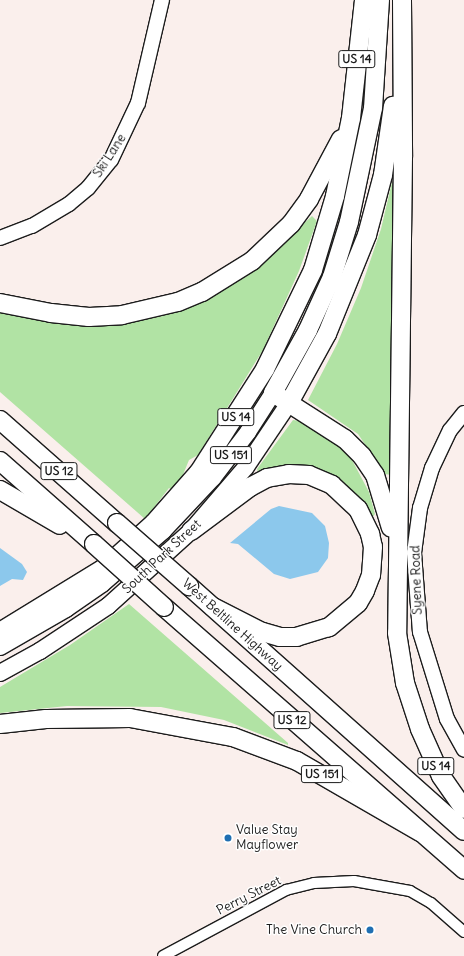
<!DOCTYPE html>
<style>
body{margin:0}
#map{position:relative;width:464px;height:956px;overflow:hidden;background:#faefec;font-family:Delius,sans-serif}
div>[style]{position:absolute}
[style*='--x']{left:calc(var(--x)*1px);top:calc(var(--y)*1px);width:calc(var(--w)*1px);rotate:calc(var(--a)*1deg)}
.green>*{inset:0;background:#b1e3a4}
.water>*{inset:0;background:#8cc8ec}
.roads{filter:drop-shadow(1px 0 #1c1c1c) drop-shadow(-1px 0 #1c1c1c) drop-shadow(0 1px #1c1c1c) drop-shadow(0 -1px #1c1c1c)}
.street>*{height:10px;margin:-5px;padding:0 5px;transform-origin:5px;border-radius:5px;background:#fff}
.secondary>*{height:14px;margin:-7px;padding:0 7px;transform-origin:7px;border-radius:7px;background:#fff}
.primary>*{height:16px;margin:-8px;padding:0 8px;transform-origin:8px;border-radius:8px;background:#fff}
.highway>*{height:18px;margin:-9px;padding:0 9px;transform-origin:9px;border-radius:9px;background:#fff}
.bridges{filter:drop-shadow(1px 0 #1c1c1c) drop-shadow(-1px 0 #1c1c1c) drop-shadow(0 1px #1c1c1c) drop-shadow(0 -1px #1c1c1c)}
.highway-bridge>*{height:18px;margin:-9px;padding:0 9px;transform-origin:9px;border-radius:9px;background:#fff}
.dots>*{width:11px;height:11px;translate:-50% -50%;box-sizing:border-box;border:2px solid #fff;border-radius:50%}
span{translate:-50% -50%;white-space:nowrap;text-align:center;line-height:1.15;-webkit-text-stroke:3px #fff;paint-order:stroke}
.shield-label span{padding:1px 3px;background:#fff;border:1px solid;border-radius:3px;-webkit-text-stroke-width:0}
.shield-label{font-size:12px;color:#1c1c1c;font-weight:700}
.street-label{font-size:13px;color:#1c1c1c}
.poi-label{font-size:13px;color:#1c1c1c}
.left{translate:0 -50%;text-align:left}
.right{translate:-100% -50%;text-align:right}
</style>
<div id="map">
<div class="green">
<i style="clip-path:polygon(392px 182px,395px 184px,391px 475px,385px 474px,358px 434px,308px 400px,337px 344px,361px 288px,381px 229px)"></i>
<i style="clip-path:polygon(312px 216px,317px 221px,299px 271px,263px 350px,198px 455px,189px 460px,178px 487px,173px 491px,169px 488px,145px 519px,0 392px,0 311px,126px 323px,163px 316px,199px 303px,247px 276px)"></i>
<i style="clip-path:polygon(293px 420px,300px 421px,332px 439px,352px 460px,369px 492px,375px 514px,371px 519px,361px 500px,345px 484px,326px 473px,258px 472px,257px 469px)"></i>
<i style="clip-path:polygon(129px 604px,288px 743px,288px 745px,224px 720px,161px 707px,67px 706px,0 713px,0 687px,70px 645px)"></i>
</div>
<div class="water">
<i style="clip-path:polygon(279px 506px,312px 513px,325px 526px,329px 543px,328px 558px,318px 572px,290px 579px,274px 574px,238px 544px,230px 543px,271px 509px)"></i>
<i style="clip-path:polygon(0 548px,22px 564px,27px 572px,23px 580px,12px 579px,0 586px)"></i>
</div>
<div class="roads">
<div class="street">
<i style="--x:163;--y:956;--w:140;--a:-28.2"></i>
<i style="--x:286;--y:890;--w:29;--a:-14"></i>
<i style="--x:314;--y:883;--w:40;--a:-2.9"></i>
<i style="--x:354;--y:881;--w:57;--a:10.1"></i>
<i style="--x:410;--y:891;--w:24;--a:30"></i>
<i style="--x:431;--y:903;--w:44;--a:41.3"></i>
</div>
<div class="secondary">
<i style="--x:0;--y:238;--w:34;--a:-21"></i>
<i style="--x:32;--y:226;--w:43;--a:-30.7"></i>
<i style="--x:69;--y:204;--w:25;--a:-40"></i>
<i style="--x:88;--y:188;--w:36;--a:-51"></i>
<i style="--x:111;--y:160;--w:63;--a:-64.7"></i>
<i style="--x:138;--y:103;--w:106;--a:-76.9"></i>
<i style="--x:464;--y:413;--w:22;--a:129"></i>
<i style="--x:450;--y:430;--w:42;--a:115.3"></i>
<i style="--x:432;--y:468;--w:42;--a:106.7"></i>
<i style="--x:420;--y:508;--w:45;--a:97.6"></i>
<i style="--x:414;--y:553;--w:79;--a:85.7"></i>
<i style="--x:420;--y:632;--w:91;--a:72.8"></i>
<i style="--x:447;--y:719;--w:35;--a:61"></i>
</div>
<div class="primary">
<i style="--x:0;--y:647;--w:76;--a:-29.9"></i>
<i style="--x:66;--y:609;--w:44;--a:-34.8"></i>
<i style="--x:102;--y:584;--w:81;--a:-41"></i>
<i style="--x:163;--y:531;--w:73;--a:-46.7"></i>
<i style="--x:213;--y:478;--w:58;--a:-52.7"></i>
<i style="--x:248;--y:432;--w:46;--a:-57.3"></i>
<i style="--x:0;--y:673;--w:46;--a:-28.8"></i>
<i style="--x:40;--y:651;--w:82;--a:-33.5"></i>
<i style="--x:108;--y:606;--w:112;--a:-42.1"></i>
<i style="--x:191;--y:531;--w:84;--a:-49.3"></i>
<i style="--x:246;--y:467;--w:77;--a:-56.1"></i>
</div>
<div class="highway">
<i style="--x:380;--y:0;--w:108;--a:93.7"></i>
<i style="--x:373;--y:108;--w:116;--a:101.9"></i>
<i style="--x:349;--y:222;--w:58;--a:107.2"></i>
<i style="--x:332;--y:277;--w:58;--a:114.4"></i>
<i style="--x:308;--y:330;--w:72;--a:119.1"></i>
<i style="--x:273;--y:393;--w:85;--a:32.6"></i>
<i style="--x:345;--y:439;--w:24;--a:45"></i>
<i style="--x:362;--y:456;--w:23;--a:56"></i>
<i style="--x:375;--y:475;--w:55;--a:73.2"></i>
<i style="--x:402;--y:0;--w:157;--a:89.6"></i>
<i style="--x:403;--y:157;--w:476;--a:90.7"></i>
<i style="--x:397;--y:633;--w:51;--a:80.9"></i>
<i style="--x:405;--y:683;--w:48;--a:71.9"></i>
<i style="--x:420;--y:729;--w:51;--a:65.9"></i>
<i style="--x:441;--y:776;--w:40;--a:55.1"></i>
<i style="--x:0;--y:303;--w:52;--a:11.1"></i>
<i style="--x:51;--y:313;--w:38;--a:6"></i>
<i style="--x:89;--y:317;--w:33;--a:-3"></i>
<i style="--x:122;--y:315;--w:57;--a:-13.1"></i>
<i style="--x:178;--y:302;--w:26;--a:-23"></i>
<i style="--x:202;--y:292;--w:59;--a:-31.8"></i>
<i style="--x:252;--y:261;--w:54;--a:-43.5"></i>
<i style="--x:291;--y:224;--w:31;--a:-54"></i>
<i style="--x:309;--y:199;--w:68;--a:-61.9"></i>
<i style="--x:289;--y:403;--w:79;--a:-61.2"></i>
<i style="--x:327;--y:334;--w:107;--a:-68"></i>
<i style="--x:367;--y:235;--w:62;--a:-75.1"></i>
<i style="--x:383;--y:175;--w:70;--a:-81.8"></i>
<i style="--x:0;--y:420;--w:156;--a:41.4"></i>
<i style="--x:0;--y:461;--w:125;--a:41.4"></i>
<i style="--x:0;--y:490;--w:69;--a:30.3"></i>
<i style="--x:191;--y:531;--w:74;--a:-36.7"></i>
<i style="--x:250;--y:487;--w:19;--a:-28"></i>
<i style="--x:267;--y:478;--w:22;--a:-10"></i>
<i style="--x:289;--y:474;--w:20;--a:3"></i>
<i style="--x:309;--y:475;--w:25;--a:23"></i>
<i style="--x:332;--y:485;--w:35;--a:43"></i>
<i style="--x:358;--y:509;--w:28;--a:64"></i>
<i style="--x:370;--y:534;--w:13;--a:77"></i>
<i style="--x:373;--y:547;--w:28;--a:94"></i>
<i style="--x:371;--y:575;--w:17;--a:111"></i>
<i style="--x:365;--y:591;--w:14;--a:120"></i>
<i style="--x:358;--y:603;--w:38;--a:140"></i>
<i style="--x:329;--y:627;--w:34;--a:163"></i>
<i style="--x:297;--y:637;--w:17;--a:180"></i>
<i style="--x:280;--y:637;--w:19;--a:-164"></i>
<i style="--x:262;--y:632;--w:55;--a:-153"></i>
<i style="--x:189;--y:586;--w:368;--a:41.7"></i>
<i style="--x:164;--y:607;--w:399;--a:41.2"></i>
<i style="--x:0;--y:632;--w:122;--a:-31.6"></i>
<i style="--x:104;--y:568;--w:67;--a:-42"></i>
<i style="--x:154;--y:523;--w:68;--a:-48.6"></i>
<i style="--x:199;--y:472;--w:122;--a:-57.3"></i>
<i style="--x:265;--y:369;--w:110;--a:-64.1"></i>
<i style="--x:313;--y:270;--w:77;--a:-73.4"></i>
<i style="--x:335;--y:196;--w:80;--a:-78.4"></i>
<i style="--x:351;--y:118;--w:119;--a:-83.7"></i>
<i style="--x:0;--y:724;--w:46;--a:-6.2"></i>
<i style="--x:46;--y:719;--w:84;--a:-0.7"></i>
<i style="--x:130;--y:718;--w:105;--a:10.5"></i>
<i style="--x:233;--y:737;--w:68;--a:20.6"></i>
<i style="--x:297;--y:761;--w:142;--a:30"></i>
</div>
</div>
<div class="bridges">
<div class="highway-bridge">
<i style="--x:117;--y:523;--w:96;--a:41.2"></i>
<i style="--x:94;--y:544;--w:94;--a:42"></i>
</div>
</div>
<div class="dots">
<i style="left:228px;top:838px;background:#1f6fb2"></i>
<i style="left:370px;top:930px;background:#1f6fb2"></i>
</div>
<div class="shield-label">
<span style="left:357px;top:59px">US 14</span>
<span style="left:236px;top:417px">US 14</span>
<span style="left:231px;top:455px">US 151</span>
<span style="left:59px;top:471px">US 12</span>
<span style="left:292px;top:720px">US 12</span>
<span style="left:436px;top:766px">US 14</span>
<span style="left:322px;top:774px">US 151</span>
</div>
<div class="street-label">
<span style="left:110px;top:156px;rotate:-57deg">Ski Lane</span>
<span style="left:162px;top:557px;rotate:-43deg">South Park Street</span>
<span style="left:417px;top:580px;rotate:-92deg">Syene Road</span>
<span style="left:232px;top:625px;rotate:42deg">West Beltline Highway</span>
<span style="left:249px;top:896px;rotate:-27deg">Perry Street</span>
</div>
<div class="poi-label">
<span class="left" style="left:236px;top:838px">Value Stay<br>Mayflower</span>
<span class="right" style="left:362px;top:930px">The Vine Church</span>
</div>
</div>
